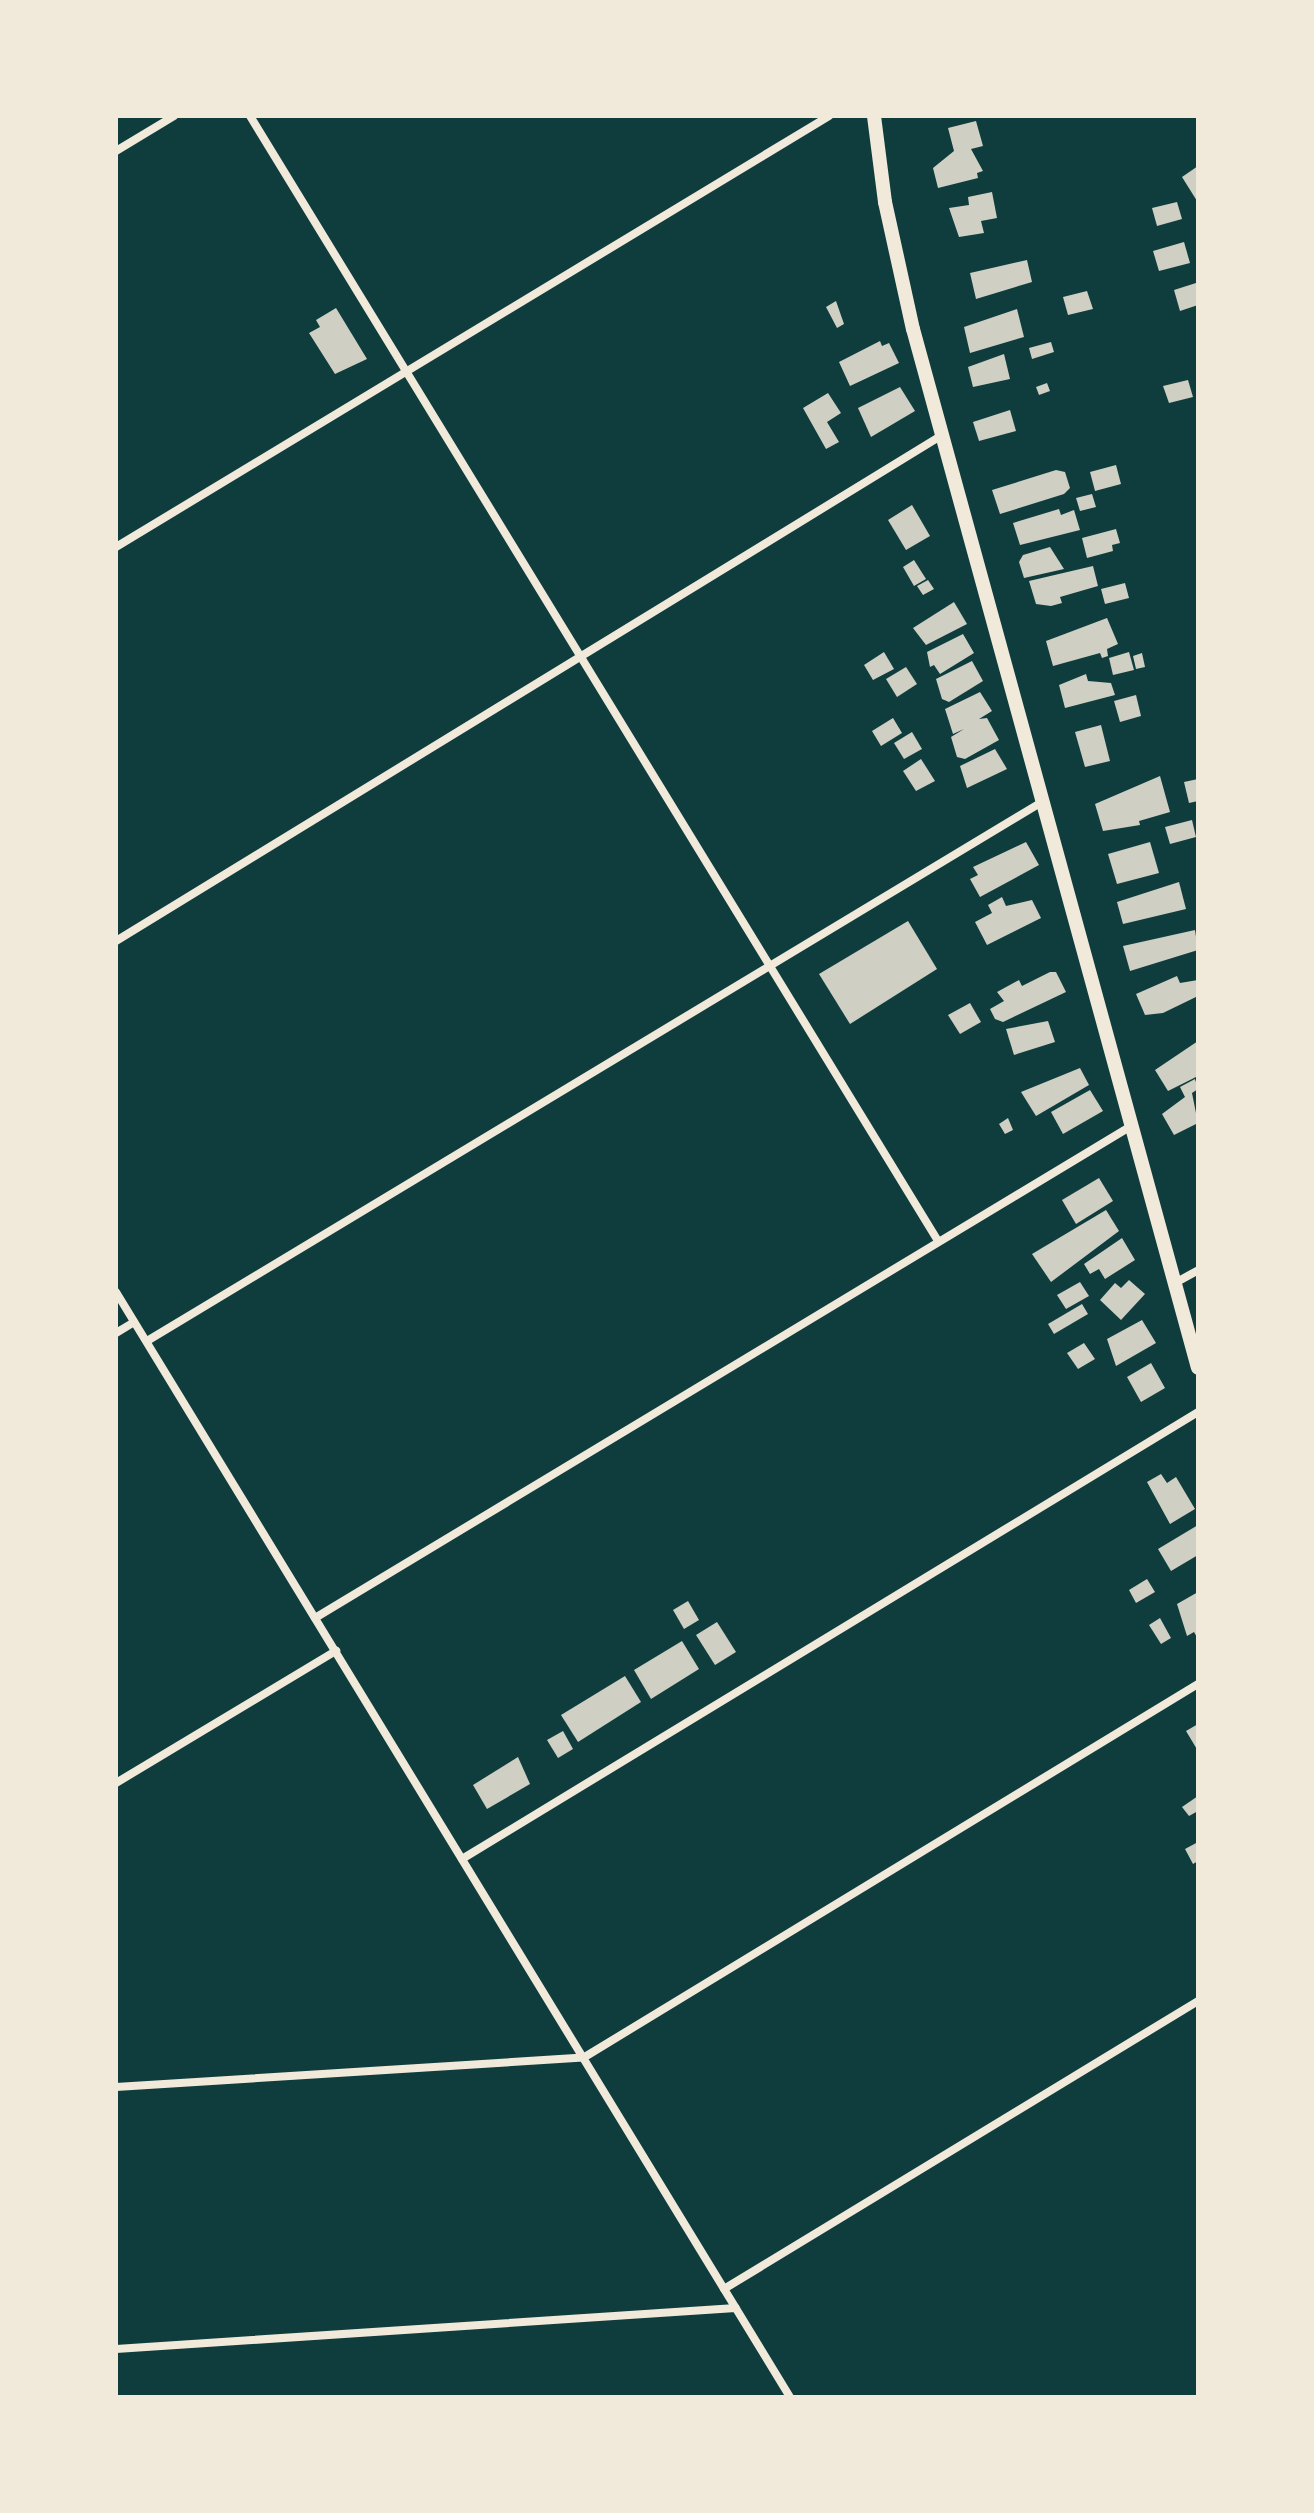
<!DOCTYPE html>
<style>
body{margin:0}
#map{position:relative;width:1314px;height:2513px;overflow:hidden;background:#0f3d3e;font-family:"PT Sans",sans-serif}
div>[style]{position:absolute}
[style*='--x']{left:calc(var(--x)*1px);top:calc(var(--y)*1px);width:calc(var(--w)*1px);rotate:calc(var(--a)*1deg)}
.building>*{inset:0;background:#cfcfc3}
.minor>*{height:8px;margin:-4px;padding:0 4px;transform-origin:4px;border-radius:4px;background:#f1e9da}
.primary>*{height:14px;margin:-7px;padding:0 7px;transform-origin:7px;border-radius:7px;background:#f1e9da}
span{translate:-50% -50%;white-space:nowrap;text-align:center;line-height:1.15;-webkit-text-stroke:6px #f1e9da;paint-order:stroke}
.frame{position:absolute;inset:0;border:118px solid #f1e9da;pointer-events:none}
</style>
<div id="map">
<div class="building">
<i style="clip-path:polygon(976px 121px,983px 146px,971px 149px,983px 171px,977px 173px,978px 178px,938px 188px,933px 168px,954px 151px,948px 128px)"></i>
<i style="clip-path:polygon(1198px 166px,1198px 201px,1197px 201px,1182px 177px)"></i>
<i style="clip-path:polygon(992px 192px,997px 218px,981px 221px,984px 233px,959px 237px,949px 208px,969px 205px,968px 197px)"></i>
<i style="clip-path:polygon(1177px 202px,1182px 219px,1157px 226px,1152px 208px)"></i>
<i style="clip-path:polygon(1184px 242px,1190px 263px,1159px 271px,1153px 251px)"></i>
<i style="clip-path:polygon(1027px 260px,1032px 282px,976px 299px,970px 273px)"></i>
<i style="clip-path:polygon(1196px 283px,1198px 305px,1180px 311px,1174px 290px)"></i>
<i style="clip-path:polygon(1087px 291px,1093px 309px,1068px 315px,1063px 297px)"></i>
<i style="clip-path:polygon(836px 301px,844px 324px,837px 328px,826px 307px)"></i>
<i style="clip-path:polygon(336px 308px,367px 359px,335px 374px,309px 333px,320px 327px,316px 320px)"></i>
<i style="clip-path:polygon(1017px 309px,1024px 337px,970px 353px,964px 327px)"></i>
<i style="clip-path:polygon(880px 341px,882px 346px,889px 343px,899px 363px,850px 386px,839px 362px)"></i>
<i style="clip-path:polygon(1051px 342px,1054px 352px,1032px 359px,1029px 348px)"></i>
<i style="clip-path:polygon(1004px 354px,1010px 379px,973px 387px,968px 367px)"></i>
<i style="clip-path:polygon(1188px 380px,1193px 397px,1169px 403px,1163px 386px)"></i>
<i style="clip-path:polygon(1047px 383px,1050px 391px,1039px 395px,1036px 387px)"></i>
<i style="clip-path:polygon(900px 387px,915px 411px,871px 437px,858px 408px)"></i>
<i style="clip-path:polygon(828px 393px,841px 413px,827px 422px,839px 442px,826px 449px,803px 408px)"></i>
<i style="clip-path:polygon(1010px 410px,1016px 431px,979px 441px,973px 422px)"></i>
<i style="clip-path:polygon(1116px 465px,1121px 484px,1095px 491px,1090px 472px)"></i>
<i style="clip-path:polygon(1056px 470px,1065px 472px,1070px 488px,1064px 494px,1000px 514px,992px 490px)"></i>
<i style="clip-path:polygon(1092px 494px,1096px 507px,1080px 511px,1076px 498px)"></i>
<i style="clip-path:polygon(912px 505px,930px 536px,906px 550px,888px 520px)"></i>
<i style="clip-path:polygon(1059px 509px,1061px 515px,1074px 510px,1080px 530px,1020px 545px,1013px 523px)"></i>
<i style="clip-path:polygon(1116px 529px,1120px 543px,1112px 545px,1113px 551px,1087px 558px,1082px 538px)"></i>
<i style="clip-path:polygon(1050px 547px,1064px 569px,1024px 578px,1019px 562px,1023px 555px)"></i>
<i style="clip-path:polygon(914px 560px,926px 579px,914px 586px,903px 567px)"></i>
<i style="clip-path:polygon(1093px 566px,1098px 586px,1060px 597px,1062px 603px,1051px 606px,1036px 604px,1029px 581px)"></i>
<i style="clip-path:polygon(928px 580px,934px 589px,923px 595px,917px 586px)"></i>
<i style="clip-path:polygon(1125px 583px,1129px 598px,1105px 604px,1101px 589px)"></i>
<i style="clip-path:polygon(954px 602px,967px 624px,926px 645px,913px 628px)"></i>
<i style="clip-path:polygon(1107px 618px,1118px 644px,1107px 649px,1108px 656px,1102px 658px,1100px 653px,1053px 666px,1046px 641px)"></i>
<i style="clip-path:polygon(963px 634px,974px 653px,940px 674px,934px 665px,930px 667px,927px 652px)"></i>
<i style="clip-path:polygon(884px 652px,894px 669px,873px 680px,864px 665px)"></i>
<i style="clip-path:polygon(1129px 652px,1134px 670px,1113px 675px,1109px 658px)"></i>
<i style="clip-path:polygon(1142px 653px,1145px 667px,1136px 669px,1133px 656px)"></i>
<i style="clip-path:polygon(972px 661px,983px 681px,949px 702px,942px 699px,936px 679px)"></i>
<i style="clip-path:polygon(906px 667px,917px 684px,897px 697px,886px 679px)"></i>
<i style="clip-path:polygon(1086px 674px,1088px 681px,1111px 683px,1115px 695px,1065px 708px,1059px 685px)"></i>
<i style="clip-path:polygon(980px 692px,992px 711px,979px 719px,987px 718px,999px 740px,965px 759px,957px 757px,951px 737px,964px 729px,953px 734px,945px 709px)"></i>
<i style="clip-path:polygon(1136px 695px,1141px 716px,1120px 722px,1114px 701px)"></i>
<i style="clip-path:polygon(893px 718px,902px 733px,881px 746px,872px 731px)"></i>
<i style="clip-path:polygon(1101px 725px,1110px 761px,1085px 767px,1075px 732px)"></i>
<i style="clip-path:polygon(912px 732px,922px 749px,904px 759px,894px 743px)"></i>
<i style="clip-path:polygon(995px 749px,1007px 769px,967px 788px,960px 766px)"></i>
<i style="clip-path:polygon(921px 759px,935px 781px,916px 791px,903px 771px)"></i>
<i style="clip-path:polygon(1160px 776px,1170px 812px,1139px 821px,1140px 825px,1103px 831px,1095px 804px)"></i>
<i style="clip-path:polygon(1198px 779px,1198px 801px,1189px 803px,1184px 782px)"></i>
<i style="clip-path:polygon(1192px 820px,1196px 837px,1170px 844px,1165px 827px)"></i>
<i style="clip-path:polygon(1026px 842px,1039px 865px,980px 897px,970px 879px,978px 875px,973px 867px)"></i>
<i style="clip-path:polygon(1150px 842px,1159px 873px,1117px 884px,1108px 854px)"></i>
<i style="clip-path:polygon(1179px 882px,1186px 909px,1123px 924px,1117px 902px)"></i>
<i style="clip-path:polygon(1002px 897px,1006px 906px,1032px 900px,1041px 918px,987px 945px,975px 922px,992px 913px,988px 905px)"></i>
<i style="clip-path:polygon(908px 921px,937px 969px,850px 1024px,819px 974px)"></i>
<i style="clip-path:polygon(1195px 930px,1198px 950px,1130px 971px,1123px 946px)"></i>
<i style="clip-path:polygon(1050px 972px,1056px 972px,1066px 992px,1003px 1022px,995px 1019px,990px 1009px,1004px 1001px,997px 992px,1019px 980px,1022px 986px)"></i>
<i style="clip-path:polygon(1177px 976px,1180px 983px,1198px 980px,1198px 996px,1163px 1013px,1145px 1015px,1136px 994px)"></i>
<i style="clip-path:polygon(970px 1003px,981px 1022px,960px 1034px,948px 1015px)"></i>
<i style="clip-path:polygon(1048px 1021px,1055px 1042px,1014px 1055px,1006px 1029px)"></i>
<i style="clip-path:polygon(1198px 1041px,1198px 1076px,1168px 1091px,1155px 1070px)"></i>
<i style="clip-path:polygon(1080px 1068px,1089px 1085px,1036px 1116px,1021px 1092px)"></i>
<i style="clip-path:polygon(1195px 1079px,1198px 1089px,1192px 1093px,1198px 1123px,1174px 1135px,1162px 1114px,1185px 1097px,1180px 1087px)"></i>
<i style="clip-path:polygon(1090px 1090px,1103px 1111px,1063px 1134px,1051px 1112px)"></i>
<i style="clip-path:polygon(1008px 1118px,1013px 1130px,1005px 1134px,999px 1124px)"></i>
<i style="clip-path:polygon(1099px 1178px,1113px 1201px,1076px 1224px,1062px 1200px)"></i>
<i style="clip-path:polygon(1106px 1210px,1119px 1231px,1051px 1282px,1032px 1254px)"></i>
<i style="clip-path:polygon(1122px 1238px,1135px 1260px,1105px 1279px,1099px 1269px,1090px 1274px,1084px 1264px)"></i>
<i style="clip-path:polygon(1129px 1280px,1145px 1294px,1121px 1320px,1100px 1300px,1115px 1283px,1121px 1288px)"></i>
<i style="clip-path:polygon(1080px 1282px,1089px 1296px,1066px 1309px,1057px 1295px)"></i>
<i style="clip-path:polygon(1082px 1304px,1088px 1314px,1054px 1334px,1048px 1324px)"></i>
<i style="clip-path:polygon(1142px 1320px,1156px 1343px,1116px 1366px,1107px 1339px)"></i>
<i style="clip-path:polygon(1084px 1343px,1095px 1359px,1078px 1369px,1067px 1353px)"></i>
<i style="clip-path:polygon(1151px 1363px,1165px 1388px,1141px 1402px,1127px 1377px)"></i>
<i style="clip-path:polygon(1161px 1474px,1167px 1483px,1176px 1477px,1195px 1509px,1170px 1524px,1147px 1482px)"></i>
<i style="clip-path:polygon(1198px 1525px,1198px 1555px,1171px 1571px,1158px 1549px)"></i>
<i style="clip-path:polygon(1147px 1579px,1155px 1592px,1136px 1603px,1129px 1590px)"></i>
<i style="clip-path:polygon(1198px 1592px,1198px 1639px,1194px 1632px,1187px 1636px,1177px 1604px)"></i>
<i style="clip-path:polygon(688px 1601px,699px 1620px,684px 1629px,673px 1610px)"></i>
<i style="clip-path:polygon(1160px 1618px,1171px 1638px,1161px 1644px,1149px 1625px)"></i>
<i style="clip-path:polygon(717px 1622px,736px 1652px,715px 1665px,696px 1635px)"></i>
<i style="clip-path:polygon(682px 1641px,699px 1669px,651px 1699px,634px 1670px)"></i>
<i style="clip-path:polygon(625px 1676px,641px 1702px,578px 1742px,561px 1715px)"></i>
<i style="clip-path:polygon(1198px 1724px,1198px 1751px,1186px 1731px)"></i>
<i style="clip-path:polygon(563px 1731px,573px 1749px,558px 1758px,547px 1740px)"></i>
<i style="clip-path:polygon(518px 1757px,530px 1784px,487px 1809px,473px 1785px)"></i>
<i style="clip-path:polygon(1198px 1796px,1198px 1811px,1189px 1816px,1182px 1807px)"></i>
<i style="clip-path:polygon(1198px 1842px,1198px 1861px,1193px 1864px,1185px 1849px)"></i>
</div>
<div class="minor">
<i style="--x:250;--y:116;--w:1319;--a:58.55"></i>
<i style="--x:116;--y:151;--w:68;--a:-31.1"></i>
<i style="--x:116;--y:547;--w:833;--a:-31.15"></i>
<i style="--x:116;--y:941;--w:971;--a:-31.48"></i>
<i style="--x:1175;--y:1283;--w:26;--a:-29"></i>
<i style="--x:116;--y:1292;--w:1294;--a:58.62"></i>
<i style="--x:116;--y:1333;--w:21;--a:-31"></i>
<i style="--x:147;--y:1341;--w:1045;--a:-31.06"></i>
<i style="--x:315;--y:1618;--w:955;--a:-31.08"></i>
<i style="--x:116;--y:1783;--w:257;--a:-31"></i>
<i style="--x:462;--y:1859;--w:861;--a:-31.27"></i>
<i style="--x:116;--y:2087;--w:468;--a:-3.6"></i>
<i style="--x:583;--y:2058;--w:720;--a:-31.31"></i>
<i style="--x:724;--y:2289;--w:555;--a:-31.28"></i>
<i style="--x:116;--y:2349;--w:621;--a:-3.78"></i>
</div>
<div class="primary">
<i style="--x:874;--y:116;--w:87;--a:82.7"></i>
<i style="--x:885;--y:202;--w:130;--a:77.6"></i>
<i style="--x:913;--y:329;--w:1077;--a:74.66"></i>
</div>
<div class="frame"></div>
</div>
